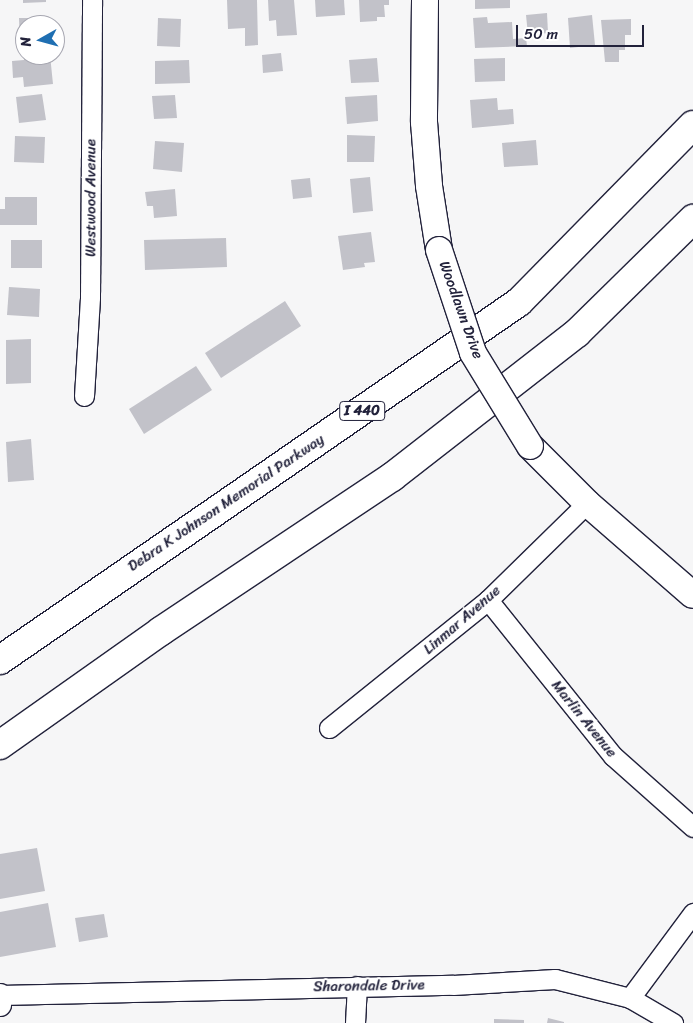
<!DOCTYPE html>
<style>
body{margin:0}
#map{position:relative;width:693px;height:1023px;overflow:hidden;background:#f6f6f7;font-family:Sriracha,sans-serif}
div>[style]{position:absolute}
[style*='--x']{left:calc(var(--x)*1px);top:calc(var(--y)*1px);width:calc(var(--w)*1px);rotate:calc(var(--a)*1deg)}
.building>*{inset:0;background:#c2c2c9}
.roads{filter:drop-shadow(1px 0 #22223b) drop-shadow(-1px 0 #22223b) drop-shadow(0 1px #22223b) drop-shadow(0 -1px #22223b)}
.minor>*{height:19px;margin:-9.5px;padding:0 9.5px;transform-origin:9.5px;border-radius:9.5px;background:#fff}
.tertiary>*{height:22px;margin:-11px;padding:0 11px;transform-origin:11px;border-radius:11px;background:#fff}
.secondary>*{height:26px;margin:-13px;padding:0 13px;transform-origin:13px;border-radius:13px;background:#fff}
.motorway>*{height:28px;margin:-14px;padding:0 14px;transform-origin:14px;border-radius:14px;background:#fff}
.bridges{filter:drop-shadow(1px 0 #22223b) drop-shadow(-1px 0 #22223b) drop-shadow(0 1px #22223b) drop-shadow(0 -1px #22223b)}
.secondary-bridge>*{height:26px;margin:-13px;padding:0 13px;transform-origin:13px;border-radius:13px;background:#fff}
span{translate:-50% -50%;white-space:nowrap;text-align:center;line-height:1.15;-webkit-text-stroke:4px #fff;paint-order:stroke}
.shield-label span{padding:1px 4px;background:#fff;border:1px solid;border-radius:4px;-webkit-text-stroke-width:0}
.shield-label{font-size:14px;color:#22223b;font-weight:700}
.street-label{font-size:15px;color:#22223b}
.north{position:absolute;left:15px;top:15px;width:50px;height:50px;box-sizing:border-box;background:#fff;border:1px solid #a7a7b1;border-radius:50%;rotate:263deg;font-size:14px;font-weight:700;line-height:20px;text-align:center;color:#22223b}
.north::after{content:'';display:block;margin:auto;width:18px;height:22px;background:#1f6fb2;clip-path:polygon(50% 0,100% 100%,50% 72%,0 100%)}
.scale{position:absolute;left:516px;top:25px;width:128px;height:22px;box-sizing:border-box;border:2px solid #22223b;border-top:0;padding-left:6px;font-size:15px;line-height:18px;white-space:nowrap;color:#22223b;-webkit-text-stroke:4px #fff;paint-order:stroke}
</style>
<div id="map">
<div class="building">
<i style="clip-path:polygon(23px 0,46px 0,46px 2px,23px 3px)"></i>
<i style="clip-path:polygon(227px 0,257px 0,258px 45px,245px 46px,245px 28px,228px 29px)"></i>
<i style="clip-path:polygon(268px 0,294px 0,297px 35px,277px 36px,276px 20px,269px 21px)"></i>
<i style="clip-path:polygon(315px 0,344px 0,345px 15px,316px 17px)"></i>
<i style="clip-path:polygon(359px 0,389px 0,389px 5px,384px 5px,385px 17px,377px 17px,377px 21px,360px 22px)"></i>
<i style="clip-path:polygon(475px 0,510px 0,510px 8px,475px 9px)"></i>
<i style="clip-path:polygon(547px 13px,548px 33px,528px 35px,526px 15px)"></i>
<i style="clip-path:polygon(592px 15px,595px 45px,570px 48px,568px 18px)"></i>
<i style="clip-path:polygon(487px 17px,488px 23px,512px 22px,513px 39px,526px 38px,527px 46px,475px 48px,473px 18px)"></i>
<i style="clip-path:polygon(19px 18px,44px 18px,45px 25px,25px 25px,25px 43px,20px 43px)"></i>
<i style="clip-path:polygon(158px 18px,181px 19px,180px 47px,157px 46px)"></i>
<i style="clip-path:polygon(631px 19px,631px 35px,625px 35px,625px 50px,619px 50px,619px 62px,605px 62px,601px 20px)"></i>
<i style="clip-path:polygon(281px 53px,283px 71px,263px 73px,262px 55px)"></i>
<i style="clip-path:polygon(24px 55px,50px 55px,53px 84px,24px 87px,23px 77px,13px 78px,12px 61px,24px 60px)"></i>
<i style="clip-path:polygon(377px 58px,379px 82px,351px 83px,349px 60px)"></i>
<i style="clip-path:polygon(505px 58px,505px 81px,475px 82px,474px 59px)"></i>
<i style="clip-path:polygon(189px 60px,190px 83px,155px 84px,155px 61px)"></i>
<i style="clip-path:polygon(42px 94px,46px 120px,19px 123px,16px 97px)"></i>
<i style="clip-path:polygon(175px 95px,177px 118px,154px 119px,152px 96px)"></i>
<i style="clip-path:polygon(377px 95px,378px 121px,347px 124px,345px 97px)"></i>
<i style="clip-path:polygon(497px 98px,498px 110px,513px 109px,514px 124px,472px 128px,470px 100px)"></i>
<i style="clip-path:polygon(347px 135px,375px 136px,374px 162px,347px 162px)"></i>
<i style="clip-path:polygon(15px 136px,45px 137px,44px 163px,14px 162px)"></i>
<i style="clip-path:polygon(536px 140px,538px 165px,504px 167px,502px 143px)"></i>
<i style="clip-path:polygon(155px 141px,184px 143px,182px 172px,153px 169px)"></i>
<i style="clip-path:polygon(370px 177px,373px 211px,353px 213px,350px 179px)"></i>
<i style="clip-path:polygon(310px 178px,312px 197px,293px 199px,291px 180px)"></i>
<i style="clip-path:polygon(175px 189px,177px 216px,154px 218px,153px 206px,147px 206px,145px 192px)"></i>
<i style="clip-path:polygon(5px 197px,37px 197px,37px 225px,0 225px,0 209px,5px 209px)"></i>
<i style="clip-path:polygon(371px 232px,375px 262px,364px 263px,365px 267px,343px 270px,338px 236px)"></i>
<i style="clip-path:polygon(226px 238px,227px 267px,145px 270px,144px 240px)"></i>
<i style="clip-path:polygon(11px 240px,42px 240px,42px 268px,11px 268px)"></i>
<i style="clip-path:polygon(9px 287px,40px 289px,39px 317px,7px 315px)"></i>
<i style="clip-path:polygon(285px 301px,301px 326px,221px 378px,205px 353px)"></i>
<i style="clip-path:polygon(31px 339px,31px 383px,6px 384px,6px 340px)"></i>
<i style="clip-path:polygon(196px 366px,212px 390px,144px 434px,129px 409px)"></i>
<i style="clip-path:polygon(31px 439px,34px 480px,8px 482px,6px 442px)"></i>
<i style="clip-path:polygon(37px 848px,45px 891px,0 899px,0 854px)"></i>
<i style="clip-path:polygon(48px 903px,56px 947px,0 957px,0 912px)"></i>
<i style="clip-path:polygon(104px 914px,108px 937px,79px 942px,75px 918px)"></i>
<i style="clip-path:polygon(548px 1018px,564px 1022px,564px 1023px,547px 1023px)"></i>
<i style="clip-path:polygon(494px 1019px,524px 1020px,524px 1023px,494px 1023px)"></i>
</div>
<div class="roads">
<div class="minor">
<i style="--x:84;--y:396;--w:99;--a:-86.5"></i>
<i style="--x:90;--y:297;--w:297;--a:-89.6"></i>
<i style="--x:488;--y:600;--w:200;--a:51.3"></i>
<i style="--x:613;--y:756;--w:107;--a:41.6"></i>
<i style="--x:329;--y:728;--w:204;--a:-38.8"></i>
<i style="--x:488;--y:600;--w:139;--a:-44.4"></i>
<i style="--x:0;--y:995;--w:453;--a:-1.3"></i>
<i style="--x:453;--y:985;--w:102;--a:-3.4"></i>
<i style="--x:555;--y:979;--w:77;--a:14.2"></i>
<i style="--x:630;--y:998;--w:50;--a:30.2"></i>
<i style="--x:630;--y:998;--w:106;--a:-53.5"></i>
<i style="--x:355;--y:1023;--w:37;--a:-87"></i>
</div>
<div class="tertiary">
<i style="--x:0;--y:1005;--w:10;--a:-90"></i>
</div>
<div class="secondary">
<i style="--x:425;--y:0;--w:122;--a:90.5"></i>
<i style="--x:424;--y:122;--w:64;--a:85.5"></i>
<i style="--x:429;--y:186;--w:65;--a:81.1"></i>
<i style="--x:530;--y:446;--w:81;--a:45"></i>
<i style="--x:587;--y:503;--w:140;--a:41"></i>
</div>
<div class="motorway">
<i style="--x:0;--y:660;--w:630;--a:-34.6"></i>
<i style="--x:519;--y:302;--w:248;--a:-45.5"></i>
<i style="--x:0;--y:745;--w:197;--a:-35.3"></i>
<i style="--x:161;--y:631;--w:278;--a:-33.7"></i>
<i style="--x:392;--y:477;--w:234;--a:-37.9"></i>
<i style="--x:577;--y:333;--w:163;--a:-44.5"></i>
</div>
</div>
<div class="bridges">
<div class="secondary-bridge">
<i style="--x:439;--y:250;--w:108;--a:71.7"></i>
<i style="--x:473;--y:353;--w:109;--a:58.5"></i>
</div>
</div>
<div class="shield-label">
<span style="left:362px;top:411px">I 440</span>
</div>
<div class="street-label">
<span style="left:91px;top:198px;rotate:-90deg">Westwood Avenue</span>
<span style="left:461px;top:310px;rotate:70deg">Woodlawn Drive</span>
<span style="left:226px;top:503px;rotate:-34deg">Debra K Johnson Memorial Parkway</span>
<span style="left:462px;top:620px;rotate:-41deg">Linmar Avenue</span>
<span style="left:584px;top:719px;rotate:51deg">Marlin Avenue</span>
<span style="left:369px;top:986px;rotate:-1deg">Sharondale Drive</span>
</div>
<div class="north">N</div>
<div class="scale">50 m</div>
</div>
